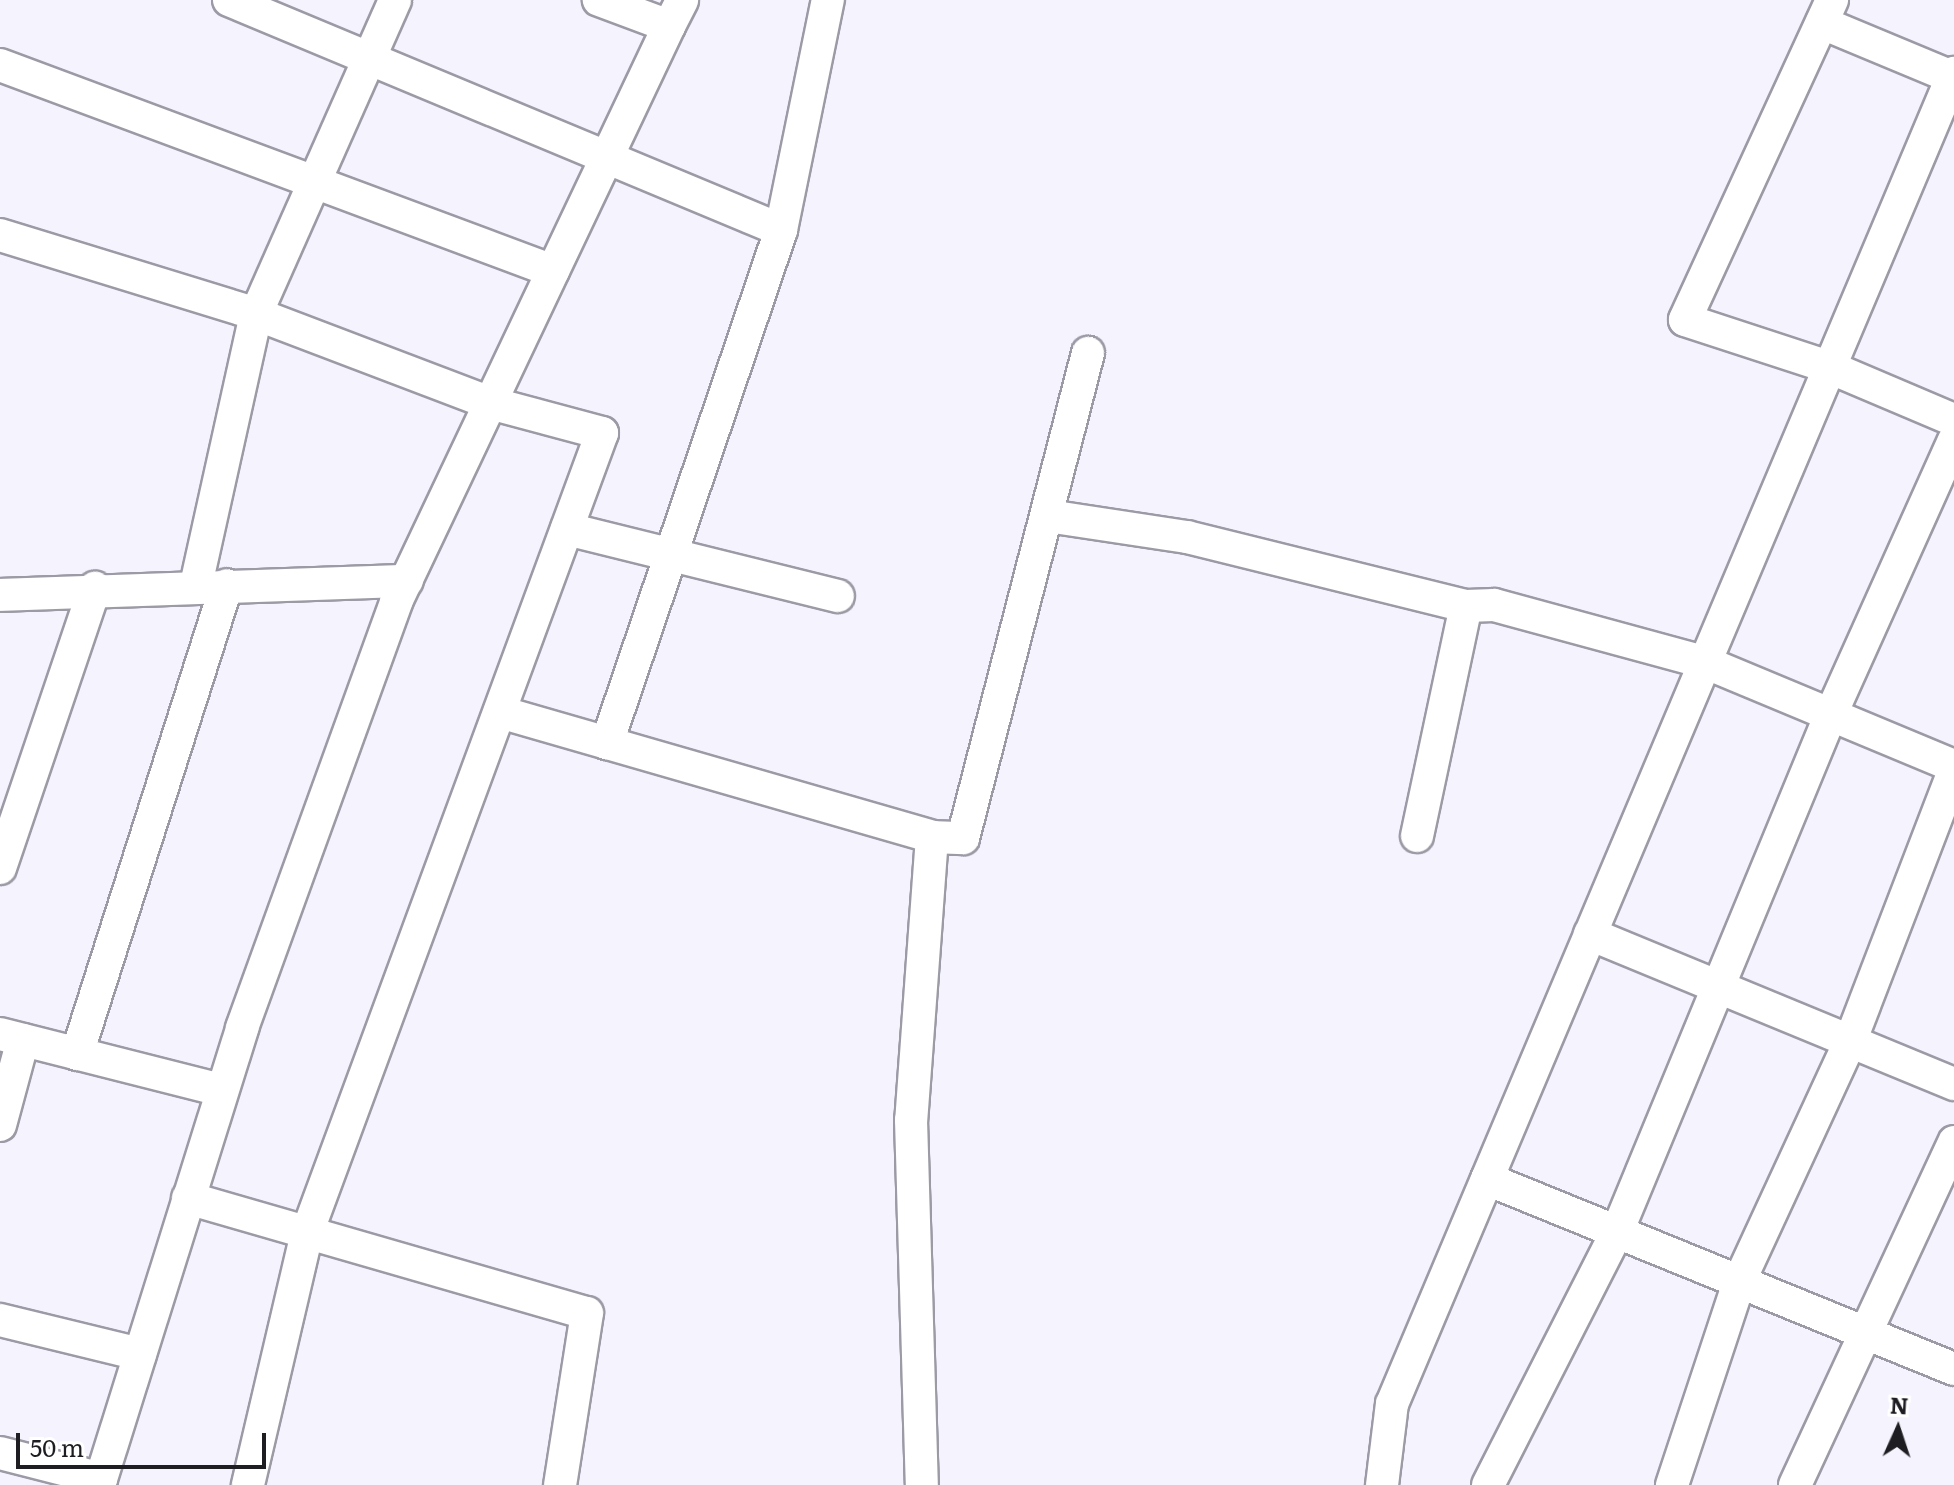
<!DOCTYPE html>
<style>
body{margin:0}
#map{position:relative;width:1954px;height:1485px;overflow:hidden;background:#f5f4fe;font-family:Literata,serif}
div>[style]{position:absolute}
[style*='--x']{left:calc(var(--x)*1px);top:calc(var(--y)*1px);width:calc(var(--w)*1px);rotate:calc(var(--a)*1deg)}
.roads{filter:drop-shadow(2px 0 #9b9aa5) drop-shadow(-2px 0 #9b9aa5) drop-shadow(0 2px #9b9aa5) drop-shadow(0 -2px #9b9aa5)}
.minor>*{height:32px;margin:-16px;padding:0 16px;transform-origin:16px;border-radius:16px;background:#fff}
span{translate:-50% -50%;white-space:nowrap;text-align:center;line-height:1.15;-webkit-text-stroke:6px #fff;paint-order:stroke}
.north{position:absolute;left:1858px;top:1389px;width:80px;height:80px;-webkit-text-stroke:6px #fff;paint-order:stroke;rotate:3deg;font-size:22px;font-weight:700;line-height:32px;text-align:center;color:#1e1e22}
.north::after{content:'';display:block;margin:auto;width:28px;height:36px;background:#1e1e22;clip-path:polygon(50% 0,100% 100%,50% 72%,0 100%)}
.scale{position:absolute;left:16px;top:1433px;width:250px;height:36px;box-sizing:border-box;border:4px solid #1e1e22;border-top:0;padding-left:10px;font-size:24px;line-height:28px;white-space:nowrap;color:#1e1e22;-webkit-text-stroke:6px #fff;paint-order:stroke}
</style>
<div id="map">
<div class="roads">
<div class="minor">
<i style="--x:229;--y:0;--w:598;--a:22.62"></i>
<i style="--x:781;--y:230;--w:542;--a:108.74"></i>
<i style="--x:1832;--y:0;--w:352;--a:114.7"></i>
<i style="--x:1685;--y:320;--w:151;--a:18.1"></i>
<i style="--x:1829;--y:367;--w:136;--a:23"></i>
<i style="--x:1822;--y:23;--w:143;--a:22.6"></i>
<i style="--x:669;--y:26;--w:29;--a:-63"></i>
<i style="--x:0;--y:65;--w:590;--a:20.43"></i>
<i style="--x:781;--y:230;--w:235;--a:-78.5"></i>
<i style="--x:0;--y:235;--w:268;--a:17.1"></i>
<i style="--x:256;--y:314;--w:250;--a:20.8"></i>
<i style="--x:490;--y:403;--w:116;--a:15"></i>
<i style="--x:602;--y:433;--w:853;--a:110.24"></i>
<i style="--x:307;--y:1233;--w:259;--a:103.2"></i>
<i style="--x:1048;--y:516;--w:141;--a:8.6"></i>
<i style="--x:1187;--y:537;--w:287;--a:13.9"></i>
<i style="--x:1466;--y:606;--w:28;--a:-2"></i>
<i style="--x:1494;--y:605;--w:218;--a:15.2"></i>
<i style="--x:1704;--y:662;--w:271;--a:22.6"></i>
<i style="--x:567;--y:529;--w:279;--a:13.9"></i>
<i style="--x:196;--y:585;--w:278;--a:-77.5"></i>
<i style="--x:256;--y:314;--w:343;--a:-66.1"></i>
<i style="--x:0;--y:595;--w:407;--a:-2"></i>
<i style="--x:500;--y:712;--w:450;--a:16.1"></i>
<i style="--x:932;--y:837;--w:284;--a:94.2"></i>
<i style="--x:911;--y:1120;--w:365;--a:88.3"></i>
<i style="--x:1417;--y:836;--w:235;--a:-78"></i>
<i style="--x:932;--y:837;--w:31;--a:2"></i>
<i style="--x:963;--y:838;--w:501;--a:-75.55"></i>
<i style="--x:0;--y:868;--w:296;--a:-71.3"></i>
<i style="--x:1590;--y:934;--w:394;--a:22.4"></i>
<i style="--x:0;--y:1034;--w:229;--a:14.2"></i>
<i style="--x:77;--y:1054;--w:492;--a:-72.3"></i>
<i style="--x:0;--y:1125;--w:88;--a:-74.9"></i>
<i style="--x:1487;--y:1179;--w:504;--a:22.14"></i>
<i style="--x:188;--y:1198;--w:415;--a:16.1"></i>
<i style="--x:587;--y:1313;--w:174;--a:98.9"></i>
<i style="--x:0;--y:1320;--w:144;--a:13.7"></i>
<i style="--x:0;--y:1453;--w:104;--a:14.4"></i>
<i style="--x:101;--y:1479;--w:6;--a:108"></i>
<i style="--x:101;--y:1479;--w:473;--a:-72.6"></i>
<i style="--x:242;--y:1028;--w:453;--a:-70.1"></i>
<i style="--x:396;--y:602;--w:637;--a:-64.64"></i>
<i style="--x:669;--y:26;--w:75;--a:-159.6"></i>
<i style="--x:1382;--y:1485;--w:82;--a:-83"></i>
<i style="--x:1392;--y:1404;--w:1445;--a:-67.11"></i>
<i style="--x:1488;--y:1485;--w:284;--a:-63"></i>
<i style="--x:1617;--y:1232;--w:560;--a:-67.55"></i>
<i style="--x:1831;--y:714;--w:300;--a:-65.8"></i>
<i style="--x:1672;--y:1485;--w:214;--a:-71.7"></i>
<i style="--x:1739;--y:1282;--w:264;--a:-65.2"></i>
<i style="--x:1850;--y:1042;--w:290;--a:-69"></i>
<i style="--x:1795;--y:1485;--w:378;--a:-65.1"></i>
</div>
</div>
<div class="north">N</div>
<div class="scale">50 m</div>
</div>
